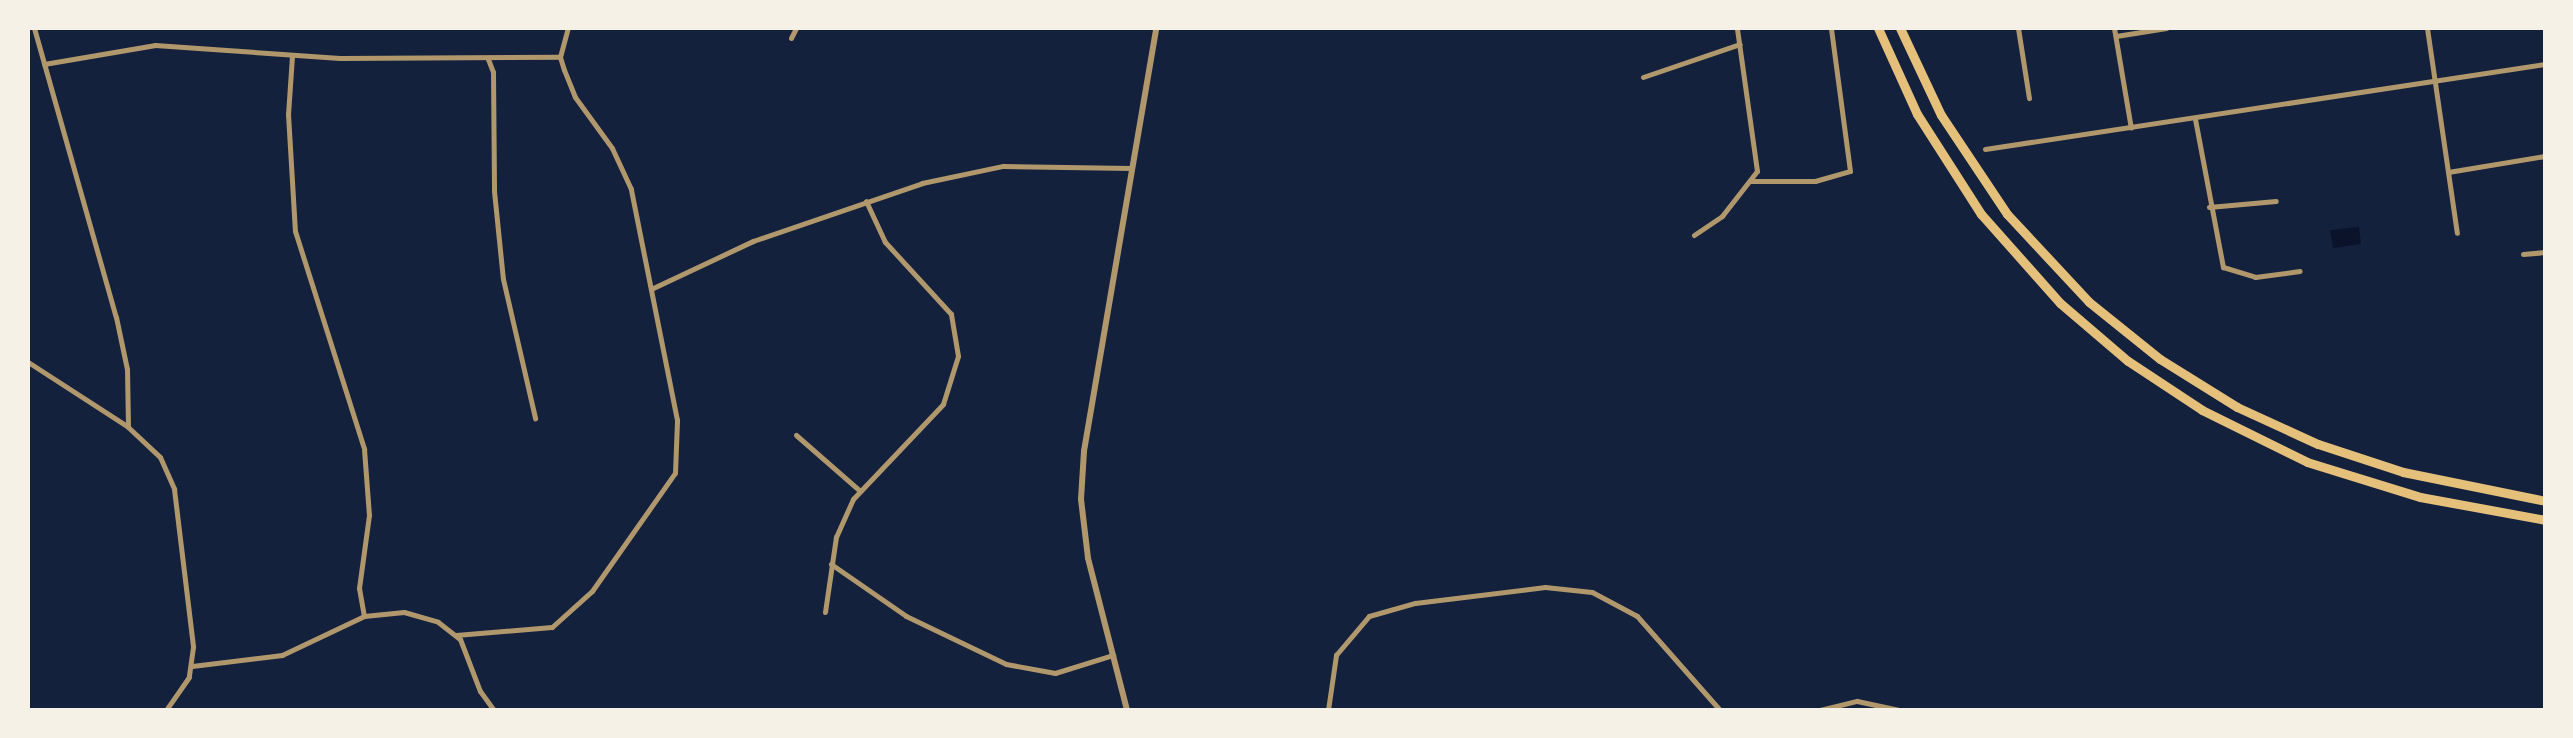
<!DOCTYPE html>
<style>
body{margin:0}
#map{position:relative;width:2573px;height:738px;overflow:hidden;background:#14213d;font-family:"PT Sans Narrow",sans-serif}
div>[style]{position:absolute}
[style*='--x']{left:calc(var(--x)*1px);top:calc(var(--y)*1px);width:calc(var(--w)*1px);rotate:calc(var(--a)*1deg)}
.water>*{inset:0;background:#0b132b}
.minor>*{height:5px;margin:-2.5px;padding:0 2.5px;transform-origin:2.5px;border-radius:2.5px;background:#b1986c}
.tertiary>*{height:6px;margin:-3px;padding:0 3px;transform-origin:3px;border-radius:3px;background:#b1986c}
.motorway>*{height:9px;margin:-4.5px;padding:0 4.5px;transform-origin:4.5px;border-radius:4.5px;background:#e5c07b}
span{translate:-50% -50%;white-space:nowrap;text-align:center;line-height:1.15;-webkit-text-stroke:6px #f6f1e7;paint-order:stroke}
.frame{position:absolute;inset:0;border:30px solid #f6f1e7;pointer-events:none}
</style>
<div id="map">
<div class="water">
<i style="clip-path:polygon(2359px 227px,2361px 244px,2333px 248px,2330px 230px)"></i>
</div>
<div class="minor">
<i style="--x:34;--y:28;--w:300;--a:74.2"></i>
<i style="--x:116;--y:317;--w:53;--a:78.1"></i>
<i style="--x:127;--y:369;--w:58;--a:89"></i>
<i style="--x:128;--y:427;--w:44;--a:43.2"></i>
<i style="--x:160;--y:457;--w:35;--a:66"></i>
<i style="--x:174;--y:489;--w:159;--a:83.1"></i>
<i style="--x:193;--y:647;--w:30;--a:98"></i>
<i style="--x:189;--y:677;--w:40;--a:124.9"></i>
<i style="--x:2018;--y:28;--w:71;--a:81.1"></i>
<i style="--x:2114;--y:28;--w:101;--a:80.4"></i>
<i style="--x:2427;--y:28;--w:207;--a:81.7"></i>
<i style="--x:2116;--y:36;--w:51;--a:-9.1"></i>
<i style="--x:791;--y:38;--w:11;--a:-63"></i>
<i style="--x:292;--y:56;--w:58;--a:93.9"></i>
<i style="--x:288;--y:114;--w:117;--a:86.6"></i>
<i style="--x:295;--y:231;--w:229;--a:72.4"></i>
<i style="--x:364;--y:449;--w:66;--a:85.7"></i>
<i style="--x:369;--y:515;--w:74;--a:97.8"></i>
<i style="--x:359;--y:588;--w:28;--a:80"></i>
<i style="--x:488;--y:59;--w:14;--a:69"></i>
<i style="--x:493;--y:72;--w:119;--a:89.5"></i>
<i style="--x:494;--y:191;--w:88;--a:84.2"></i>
<i style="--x:503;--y:279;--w:143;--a:77"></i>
<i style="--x:44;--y:64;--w:113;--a:-9.7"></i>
<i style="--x:155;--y:45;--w:185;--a:4"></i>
<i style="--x:340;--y:58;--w:220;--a:-0.3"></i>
<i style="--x:1643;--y:77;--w:102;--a:-18.8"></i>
<i style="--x:2195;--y:119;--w:151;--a:79.3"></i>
<i style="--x:2223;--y:267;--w:34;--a:17"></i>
<i style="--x:2255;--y:277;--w:45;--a:-7.6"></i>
<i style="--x:1985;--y:149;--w:566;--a:-8.63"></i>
<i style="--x:2448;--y:172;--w:98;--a:-9.4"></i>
<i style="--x:1750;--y:181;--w:65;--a:0"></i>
<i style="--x:1815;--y:181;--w:36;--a:-16"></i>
<i style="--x:1850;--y:171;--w:144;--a:-97.6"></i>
<i style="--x:2209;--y:207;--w:67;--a:-5.1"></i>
<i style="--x:1694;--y:235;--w:34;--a:-34"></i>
<i style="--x:1722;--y:216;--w:57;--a:-52.1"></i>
<i style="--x:1757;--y:171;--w:144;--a:-98"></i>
<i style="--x:2545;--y:235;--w:17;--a:90"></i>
<i style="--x:2523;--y:254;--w:22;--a:-5"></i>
<i style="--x:651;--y:289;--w:113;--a:-25.2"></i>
<i style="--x:753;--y:241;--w:179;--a:-18.9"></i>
<i style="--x:922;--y:183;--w:83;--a:-11.9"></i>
<i style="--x:1003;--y:166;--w:128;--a:0.9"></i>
<i style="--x:28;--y:362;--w:118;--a:32.9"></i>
<i style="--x:796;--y:435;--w:85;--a:41.2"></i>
<i style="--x:831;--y:564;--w:91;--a:34.7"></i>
<i style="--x:906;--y:616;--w:111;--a:25.6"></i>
<i style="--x:1006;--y:664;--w:50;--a:10.4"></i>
<i style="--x:1055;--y:673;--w:61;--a:-17.2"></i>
<i style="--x:825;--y:612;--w:76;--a:-81.7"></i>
<i style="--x:836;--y:537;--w:42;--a:-65.9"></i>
<i style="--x:853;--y:499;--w:131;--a:-46.5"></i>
<i style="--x:943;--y:404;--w:50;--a:-72.6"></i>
<i style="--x:958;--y:356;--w:43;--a:-99.5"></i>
<i style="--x:951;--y:314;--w:98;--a:-132.5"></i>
<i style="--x:885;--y:242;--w:45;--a:-114.9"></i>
<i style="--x:456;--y:635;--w:96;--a:-4.8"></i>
<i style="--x:552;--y:627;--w:54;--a:-42"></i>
<i style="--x:592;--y:591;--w:144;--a:-54.9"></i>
<i style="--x:675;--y:473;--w:53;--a:-87.8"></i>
<i style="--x:677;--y:420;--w:236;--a:-101.3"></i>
<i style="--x:631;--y:189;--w:45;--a:-114.9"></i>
<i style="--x:612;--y:148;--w:63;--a:-126"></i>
<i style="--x:575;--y:97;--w:29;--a:-112"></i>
<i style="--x:564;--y:70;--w:14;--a:-107"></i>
<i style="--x:560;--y:57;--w:30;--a:-75"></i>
<i style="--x:192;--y:666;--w:91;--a:-7"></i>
<i style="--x:282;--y:655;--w:91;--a:-25.4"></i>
<i style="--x:364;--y:616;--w:40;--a:-5.7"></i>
<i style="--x:404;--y:612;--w:35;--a:16"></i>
<i style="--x:438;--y:622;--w:28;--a:38"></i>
<i style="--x:460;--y:639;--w:56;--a:69"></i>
<i style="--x:480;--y:691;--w:24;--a:54"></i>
<i style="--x:1328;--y:710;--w:56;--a:-81.7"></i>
<i style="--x:1336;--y:655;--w:51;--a:-49.8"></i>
<i style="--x:1369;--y:616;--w:48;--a:-15.8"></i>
<i style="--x:1415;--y:603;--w:131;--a:-7"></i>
<i style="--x:1545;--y:587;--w:47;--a:6.1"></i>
<i style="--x:1592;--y:592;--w:51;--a:28.1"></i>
<i style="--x:1637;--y:616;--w:125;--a:48.6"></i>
<i style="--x:1820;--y:710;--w:38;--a:-14"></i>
<i style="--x:1857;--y:701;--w:43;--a:12.1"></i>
</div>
<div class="tertiary">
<i style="--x:1127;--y:710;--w:157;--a:-104.4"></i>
<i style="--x:1088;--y:558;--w:59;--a:-96.8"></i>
<i style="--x:1081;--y:499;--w:48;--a:-86.4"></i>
<i style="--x:1084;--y:451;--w:429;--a:-80.3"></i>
</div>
<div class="motorway">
<i style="--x:1878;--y:28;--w:94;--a:65.6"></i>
<i style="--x:1917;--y:114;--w:119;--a:57.4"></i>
<i style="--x:1981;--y:214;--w:119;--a:48.4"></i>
<i style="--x:2060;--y:303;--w:89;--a:40.5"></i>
<i style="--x:2128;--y:361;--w:89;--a:33.5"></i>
<i style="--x:2202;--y:410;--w:117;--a:26.3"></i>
<i style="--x:2307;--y:462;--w:118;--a:17.2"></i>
<i style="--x:2420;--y:497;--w:127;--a:10.4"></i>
<i style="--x:1900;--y:28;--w:96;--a:64.8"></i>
<i style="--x:1941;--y:115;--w:119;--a:56.3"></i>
<i style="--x:2007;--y:214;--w:120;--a:47"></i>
<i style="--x:2089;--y:302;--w:91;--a:38.8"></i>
<i style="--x:2160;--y:359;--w:91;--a:31.9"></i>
<i style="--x:2237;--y:407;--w:89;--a:24.6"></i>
<i style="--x:2318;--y:444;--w:89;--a:18.2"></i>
<i style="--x:2403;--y:472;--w:145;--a:11.5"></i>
</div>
<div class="frame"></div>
</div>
